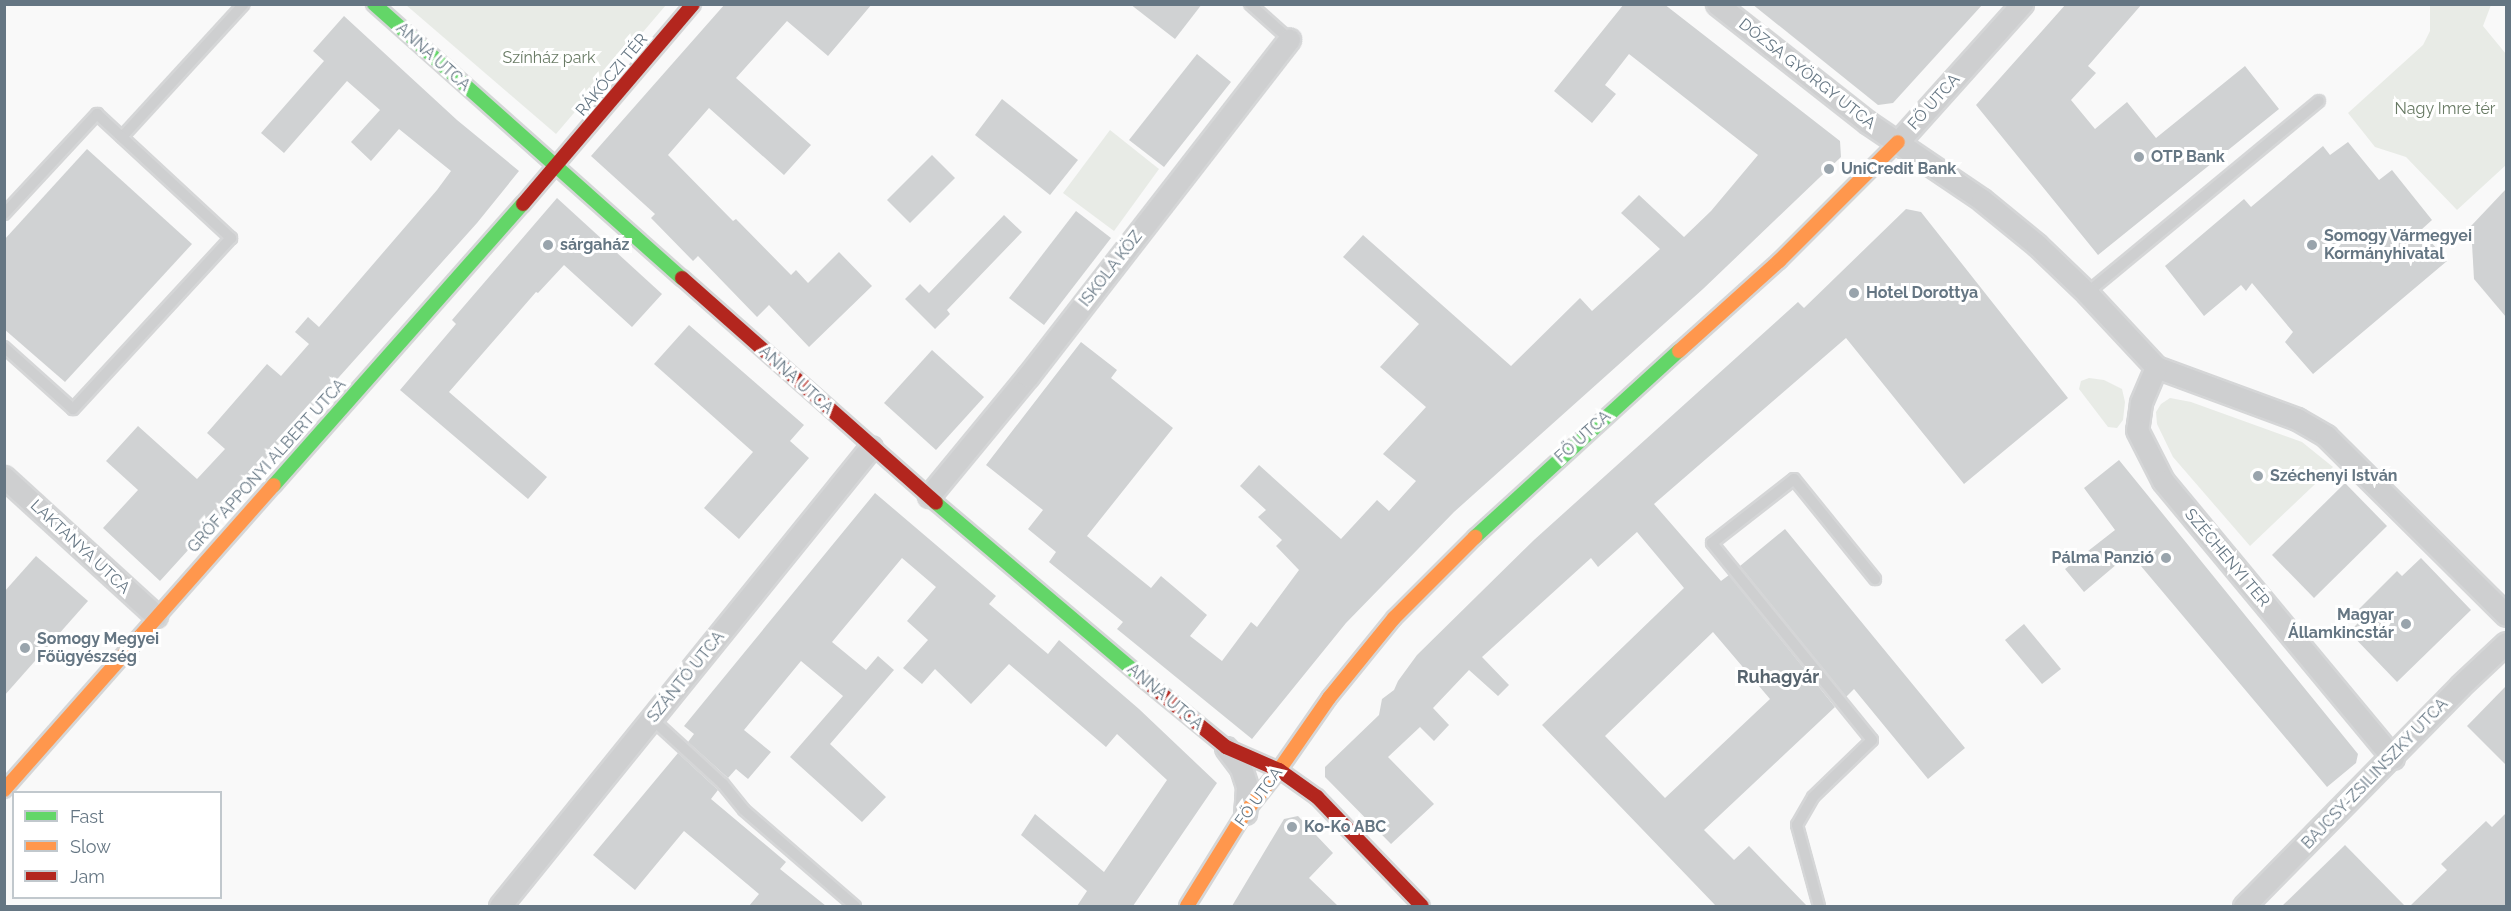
<!DOCTYPE html>
<meta charset="utf-8">
<style>
body{margin:0}
#map{position:relative;width:2511px;height:911px;overflow:hidden;background:#f9f9f9;font-family:Raleway,sans-serif}
div>[style]{position:absolute}
[style*='--x']{left:calc(var(--x)*1px);top:calc(var(--y)*1px);width:calc(var(--w)*1px);rotate:calc(var(--a)*1deg)}
.green>*{inset:0;background:#e8ebe6}
.building>*{inset:0;background:#d0d2d3}
.roads{filter:drop-shadow(2px 0 #d5d6d7) drop-shadow(-2px 0 #d5d6d7) drop-shadow(0 2px #d5d6d7) drop-shadow(0 -2px #d5d6d7)}
.lane>*{height:10px;margin:-5px;padding:0 5px;transform-origin:5px;border-radius:5px;background:#cecfd0}
.street>*{height:21px;margin:-10.5px;padding:0 10.5px;transform-origin:10.5px;border-radius:10.5px;background:#cecfd0}
.fast>*{height:14px;margin:-7px;padding:0 7px;transform-origin:7px;border-radius:7px;background:#63d668}
.slow>*{height:14px;margin:-7px;padding:0 7px;transform-origin:7px;border-radius:7px;background:#ff974d}
.jam>*{height:14px;margin:-7px;padding:0 7px;transform-origin:7px;border-radius:7px;background:#b3261e}
.dots>*{width:16px;height:16px;translate:-50% -50%;box-sizing:border-box;border:3px solid #fff;border-radius:50%}
span{translate:-50% -50%;white-space:nowrap;text-align:center;line-height:1.15;-webkit-text-stroke:6px #fff;paint-order:stroke}
.street-label{font-size:16px;color:#657683}
.park-label{font-size:16px;color:#687a64}
.poi-label{font-size:16px;color:#657683;font-weight:700}
.left{translate:0 -50%;text-align:left}
.right{translate:-100% -50%;text-align:right}
.neighbourhood-label{font-size:18px;color:#57646e;font-weight:700}
.frame{position:absolute;inset:0;border:6px solid #657683;pointer-events:none}
.legend{position:absolute;left:12px;top:791px;width:210px;height:108px;box-sizing:border-box;background:#fff;border:2px solid #c1c8cd;margin:0;padding:8px 10px;list-style:none;font-size:18px;color:#657683}
.legend li{display:flex;align-items:center;gap:12px;height:30px}
.legend b{width:30px;border:2px solid #c1c8cd}
</style>
<div id="map">
<div class="green">
<i style="clip-path:polygon(406px 5px,666px 5px,556px 134px)"></i>
<i style="clip-path:polygon(2430px 5px,2491px 5px,2483px 26px,2506px 54px,2506px 165px,2457px 210px,2406px 157px,2375px 147px,2348px 113px,2423px 45px,2430px 31px)"></i>
<i style="clip-path:polygon(1110px 130px,1159px 169px,1114px 231px,1063px 193px)"></i>
<i style="clip-path:polygon(2089px 378px,2104px 380px,2122px 389px,2125px 402px,2123px 420px,2117px 428px,2108px 427px,2079px 389px,2081px 381px)"></i>
<i style="clip-path:polygon(2170px 398px,2191px 402px,2302px 442px,2333px 467px,2250px 546px,2173px 457px,2157px 424px,2156px 412px,2161px 404px)"></i>
</div>
<div class="building">
<i style="clip-path:polygon(725px 4px,872px 4px,828px 56px,787px 21px,736px 78px,811px 145px,784px 175px,709px 108px,668px 155px,733px 221px,736px 219px,791px 275px,796px 270px,808px 283px,839px 252px,872px 286px,809px 347px,769px 305px,757px 317px,698px 256px,693px 261px,651px 218px,655px 214px,591px 156px)"></i>
<i style="clip-path:polygon(1130px 4px,1202px 4px,1175px 39px)"></i>
<i style="clip-path:polygon(1624px 4px,1664px 4px,1840px 141px,1841px 157px,1703px 289px,1454px 512px,1346px 623px,1252px 739px,1117px 629px,1123px 622px,1049px 562px,1056px 552px,1028px 529px,1043px 510px,986px 465px,1081px 342px,1117px 370px,1111px 378px,1173px 428px,1087px 536px,1151px 588px,1161px 576px,1207px 615px,1190px 636px,1222px 661px,1251px 622px,1257px 627px,1299px 570px,1276px 546px,1282px 540px,1258px 517px,1266px 510px,1240px 486px,1259px 465px,1341px 539px,1377px 500px,1389px 511px,1416px 481px,1383px 454px,1426px 407px,1380px 367px,1419px 324px,1343px 257px,1363px 235px,1511px 366px,1580px 298px,1592px 311px,1660px 249px,1621px 213px,1639px 195px,1684px 237px,1711px 211px,1758px 155px,1629px 54px,1605px 85px,1616px 94px,1592px 123px,1554px 91px)"></i>
<i style="clip-path:polygon(1752px 4px,1983px 4px,1893px 103px,1878px 105px)"></i>
<i style="clip-path:polygon(2066px 4px,2142px 4px,2088px 66px,2096px 73px,2071px 100px,2095px 129px,2127px 102px,2156px 138px,2245px 66px,2279px 109px,2098px 255px,1976px 105px)"></i>
<i style="clip-path:polygon(344px 16px,457px 120px,519px 171px,477px 223px,237px 491px,240px 493px,160px 581px,103px 528px,138px 490px,106px 461px,138px 426px,197px 479px,225px 449px,207px 433px,267px 364px,281px 376px,309px 344px,295px 332px,308px 317px,319px 327px,437px 190px,451px 171px,399px 129px,371px 161px,351px 142px,380px 110px,347px 81px,284px 153px,261px 133px,324px 61px,313px 51px)"></i>
<i style="clip-path:polygon(1197px 54px,1231px 82px,1164px 167px,1129px 140px)"></i>
<i style="clip-path:polygon(1002px 99px,1078px 160px,1050px 195px,975px 135px)"></i>
<i style="clip-path:polygon(2348px 142px,2379px 180px,2392px 170px,2432px 220px,2421px 230px,2447px 261px,2313px 374px,2285px 342px,2293px 332px,2252px 283px,2246px 291px,2241px 285px,2204px 316px,2165px 266px,2244px 199px,2251px 207px,2323px 146px,2330px 155px)"></i>
<i style="clip-path:polygon(87px 149px,192px 244px,65px 382px,4px 329px,4px 240px)"></i>
<i style="clip-path:polygon(932px 155px,955px 178px,910px 223px,887px 200px)"></i>
<i style="clip-path:polygon(2506px 189px,2506px 317px,2474px 279px,2471px 226px)"></i>
<i style="clip-path:polygon(557px 198px,662px 294px,632px 327px,564px 265px,538px 293px,536px 292px,449px 392px,547px 477px,528px 499px,400px 390px,456px 324px,452px 320px)"></i>
<i style="clip-path:polygon(evenodd,1906px 209px,1921px 212px,2068px 398px,1964px 484px,1846px 338px,1654px 504px,1721px 581px,1729px 575px,1835px 707px,1704px 830px,1734px 860px,1749px 846px,1807px 906px,1716px 906px,1542px 725px,1684px 588px,1637px 532px,1598px 567px,1591px 558px,1482px 657px,1509px 685px,1498px 696px,1469px 670px,1433px 708px,1449px 725px,1434px 741px,1420px 727px,1388px 757px,1434px 804px,1391px 844px,1325px 777px,1325px 767px,1379px 715px,1382px 699px,1394px 690px,1398px 681px,1417px 655px,1534px 540px,1798px 302px,1804px 308px,1906px 209px,1713px 632px,1770px 699px,1665px 798px,1605px 736px,1713px 632px)"></i>
<i style="clip-path:polygon(1076px 211px,1111px 238px,1044px 325px,1009px 298px)"></i>
<i style="clip-path:polygon(1004px 215px,1022px 232px,947px 310px,950px 314px,935px 329px,905px 299px,920px 284px,929px 293px)"></i>
<i style="clip-path:polygon(689px 325px,804px 425px,790px 441px,809px 458px,739px 539px,704px 508px,753px 452px,654px 364px)"></i>
<i style="clip-path:polygon(932px 350px,984px 397px,936px 450px,884px 403px)"></i>
<i style="clip-path:polygon(2119px 460px,2358px 754px,2356px 763px,2327px 787px,2130px 553px,2084px 592px,2065px 569px,2115px 530px,2084px 488px)"></i>
<i style="clip-path:polygon(2345px 483px,2387px 526px,2314px 598px,2272px 555px)"></i>
<i style="clip-path:polygon(875px 493px,996px 596px,989px 604px,1048px 654px,1059px 640px,1139px 709px,1217px 783px,1133px 906px,1077px 906px,1087px 891px,1021px 835px,1035px 814px,1104px 872px,1167px 780px,1117px 734px,1106px 747px,1009px 664px,971px 704px,935px 669px,922px 684px,903px 668px,928px 640px,907px 621px,936px 587px,902px 558px,832px 642px,866px 670px,878px 656px,894px 670px,830px 744px,886px 797px,862px 822px,790px 757px,843px 696px,801px 661px,744px 730px,771px 752px,748px 779px,736px 769px,728px 778px,688px 742px,694px 734px,684px 726px)"></i>
<i style="clip-path:polygon(1785px 529px,1965px 748px,1928px 779px,1854px 689px,1846px 697px,1740px 566px)"></i>
<i style="clip-path:polygon(36px 556px,88px 601px,4px 696px,4px 592px)"></i>
<i style="clip-path:polygon(2421px 558px,2471px 610px,2397px 682px,2349px 632px,2365px 616px,2358px 610px,2397px 571px,2402px 576px)"></i>
<i style="clip-path:polygon(2024px 624px,2061px 669px,2042px 684px,2005px 640px)"></i>
<i style="clip-path:polygon(2506px 686px,2506px 765px,2467px 726px)"></i>
<i style="clip-path:polygon(678px 753px,718px 790px,711px 799px,786px 862px,780px 869px,826px 906px,749px 906px,759px 894px,684px 831px,635px 890px,593px 855px)"></i>
<i style="clip-path:polygon(2506px 813px,2506px 906px,2410px 906px,2447px 870px,2441px 864px,2486px 821px,2492px 827px)"></i>
<i style="clip-path:polygon(1298px 816px,1333px 853px,1309px 878px,1338px 906px,1232px 906px,1284px 819px)"></i>
<i style="clip-path:polygon(2345px 845px,2405px 906px,2282px 906px)"></i>
</div>
<div class="roads">
<div class="lane">
<i style="--x:1250;--y:4;--w:52;--a:41.9"></i>
<i style="--x:122;--y:137;--w:180;--a:-47.5"></i>
<i style="--x:4;--y:214;--w:137;--a:-47.1"></i>
<i style="--x:97;--y:114;--w:183;--a:42.8"></i>
<i style="--x:231;--y:238;--w:233;--a:132.7"></i>
<i style="--x:73;--y:409;--w:93;--a:-138.1"></i>
<i style="--x:2087;--y:293;--w:301;--a:-39.6"></i>
<i style="--x:652;--y:719;--w:96;--a:42.5"></i>
<i style="--x:723;--y:784;--w:33;--a:51"></i>
<i style="--x:744;--y:810;--w:147;--a:40.9"></i>
<i style="--x:1819;--y:906;--w:84;--a:-105.2"></i>
<i style="--x:1797;--y:825;--w:32;--a:-60"></i>
<i style="--x:1813;--y:797;--w:82;--a:-44"></i>
<i style="--x:1872;--y:740;--w:254;--a:-129.1"></i>
<i style="--x:1712;--y:543;--w:104;--a:-38"></i>
<i style="--x:1794;--y:479;--w:129;--a:51"></i>
</div>
<div class="street">
<i style="--x:1717;--y:4;--w:191;--a:38.2"></i>
<i style="--x:1867;--y:122;--w:139;--a:34.1"></i>
<i style="--x:1982;--y:200;--w:71;--a:39.3"></i>
<i style="--x:2037;--y:245;--w:69;--a:43.8"></i>
<i style="--x:2087;--y:293;--w:101;--a:47"></i>
<i style="--x:2156;--y:367;--w:150;--a:20.2"></i>
<i style="--x:2297;--y:419;--w:34;--a:30"></i>
<i style="--x:2326;--y:436;--w:254;--a:44.8"></i>
<i style="--x:1898;--y:142;--w:186;--a:-48.1"></i>
<i style="--x:2156;--y:367;--w:39;--a:113"></i>
<i style="--x:2141;--y:403;--w:27;--a:98"></i>
<i style="--x:2137;--y:430;--w:57;--a:63"></i>
<i style="--x:2163;--y:481;--w:360;--a:50.3"></i>
<i style="--x:4;--y:477;--w:206;--a:42.4"></i>
<i style="--x:929;--y:496;--w:156;--a:-50.5"></i>
<i style="--x:1028;--y:376;--w:426;--a:-52.2"></i>
<i style="--x:1226;--y:748;--w:25;--a:53"></i>
<i style="--x:1241;--y:768;--w:20;--a:72"></i>
<i style="--x:1247;--y:787;--w:26;--a:94"></i>
<i style="--x:500;--y:906;--w:590;--a:-51.05"></i>
<i style="--x:2244;--y:906;--w:308;--a:-45.5"></i>
<i style="--x:2460;--y:686;--w:63;--a:-43.1"></i>
</div>
<div class="fast">
<i style="--x:374;--y:4;--w:412;--a:41.7"></i>
<i style="--x:274;--y:485;--w:375;--a:-48.5"></i>
<i style="--x:936;--y:503;--w:270;--a:40.3"></i>
<i style="--x:1475;--y:537;--w:276;--a:-42.4"></i>
</div>
<div class="slow">
<i style="--x:1679;--y:351;--w:135;--a:-42"></i>
<i style="--x:1779;--y:261;--w:168;--a:-45"></i>
<i style="--x:4;--y:790;--w:407;--a:-48.5"></i>
<i style="--x:1187;--y:906;--w:108;--a:-58.2"></i>
<i style="--x:1244;--y:814;--w:56;--a:-51.5"></i>
<i style="--x:1279;--y:770;--w:88;--a:-55.2"></i>
<i style="--x:1329;--y:698;--w:103;--a:-50.9"></i>
<i style="--x:1394;--y:618;--w:115;--a:-45"></i>
</div>
<div class="jam">
<i style="--x:523;--y:204;--w:262;--a:-49.6"></i>
<i style="--x:682;--y:278;--w:339;--a:41.5"></i>
<i style="--x:1142;--y:678;--w:109;--a:39.4"></i>
<i style="--x:1226;--y:747;--w:58;--a:23.5"></i>
<i style="--x:1279;--y:770;--w:47;--a:35.4"></i>
<i style="--x:1317;--y:797;--w:151;--a:46.1"></i>
</div>
</div>
<div class="dots">
<i style="left:2139px;top:157px;background:#99a4ac"></i>
<i style="left:1829px;top:169px;background:#99a4ac"></i>
<i style="left:548px;top:245px;background:#99a4ac"></i>
<i style="left:2312px;top:245px;background:#99a4ac"></i>
<i style="left:1854px;top:293px;background:#99a4ac"></i>
<i style="left:2258px;top:476px;background:#99a4ac"></i>
<i style="left:2166px;top:558px;background:#99a4ac"></i>
<i style="left:2406px;top:624px;background:#99a4ac"></i>
<i style="left:25px;top:648px;background:#99a4ac"></i>
<i style="left:1292px;top:827px;background:#99a4ac"></i>
</div>
<div class="street-label">
<span style="left:433px;top:57px;rotate:42deg">ANNA UTCA</span>
<span style="left:1807px;top:74px;rotate:38deg">DÓZSA GYÖRGY UTCA</span>
<span style="left:612px;top:75px;rotate:-50deg">RÁKÓCZI TÉR</span>
<span style="left:1934px;top:102px;rotate:-48deg">FŐ UTCA</span>
<span style="left:1111px;top:269px;rotate:-52deg">ISKOLA KÖZ</span>
<span style="left:796px;top:380px;rotate:42deg">ANNA UTCA</span>
<span style="left:1583px;top:437px;rotate:-42deg">FŐ UTCA</span>
<span style="left:267px;top:466px;rotate:-48deg">GRÓF APPONYI ALBERT UTCA</span>
<span style="left:80px;top:547px;rotate:43deg">LAKTANYA UTCA</span>
<span style="left:2227px;top:558px;rotate:50deg">SZÉCHENYI TÉR</span>
<span style="left:686px;top:677px;rotate:-51deg">SZÁNTÓ UTCA</span>
<span style="left:1165px;top:697px;rotate:40deg">ANNA UTCA</span>
<span style="left:2375px;top:774px;rotate:-46deg">BAJCSY-ZSILINSZKY UTCA</span>
<span style="left:1259px;top:797px;rotate:-54deg">FŐ UTCA</span>
</div>
<div class="park-label">
<span style="left:549px;top:58px">Színház park</span>
<span style="left:2445px;top:109px">Nagy Imre tér</span>
</div>
<div class="poi-label">
<span class="left" style="left:2151px;top:157px">OTP Bank</span>
<span class="left" style="left:1841px;top:169px">UniCredit Bank</span>
<span class="left" style="left:2324px;top:245px">Somogy Vármegyei<br>Kormányhivatal</span>
<span class="left" style="left:560px;top:245px">sárgaház</span>
<span class="left" style="left:1866px;top:293px">Hotel Dorottya</span>
<span class="left" style="left:2270px;top:476px">Széchenyi István</span>
<span class="right" style="left:2154px;top:558px">Pálma Panzió</span>
<span class="right" style="left:2394px;top:624px">Magyar<br>Államkincstár</span>
<span class="left" style="left:37px;top:648px">Somogy Megyei<br>Főügyészség</span>
<span class="left" style="left:1304px;top:827px">Ko-Ko ABC</span>
</div>
<div class="neighbourhood-label">
<span style="left:1778px;top:677px">Ruhagyár</span>
</div>
<div class="frame"></div>
<ul class="legend">
<li><b style="height:8px;background:#63d668"></b>Fast</li>
<li><b style="height:8px;background:#ff974d"></b>Slow</li>
<li><b style="height:8px;background:#b3261e"></b>Jam</li>
</ul>
</div>
